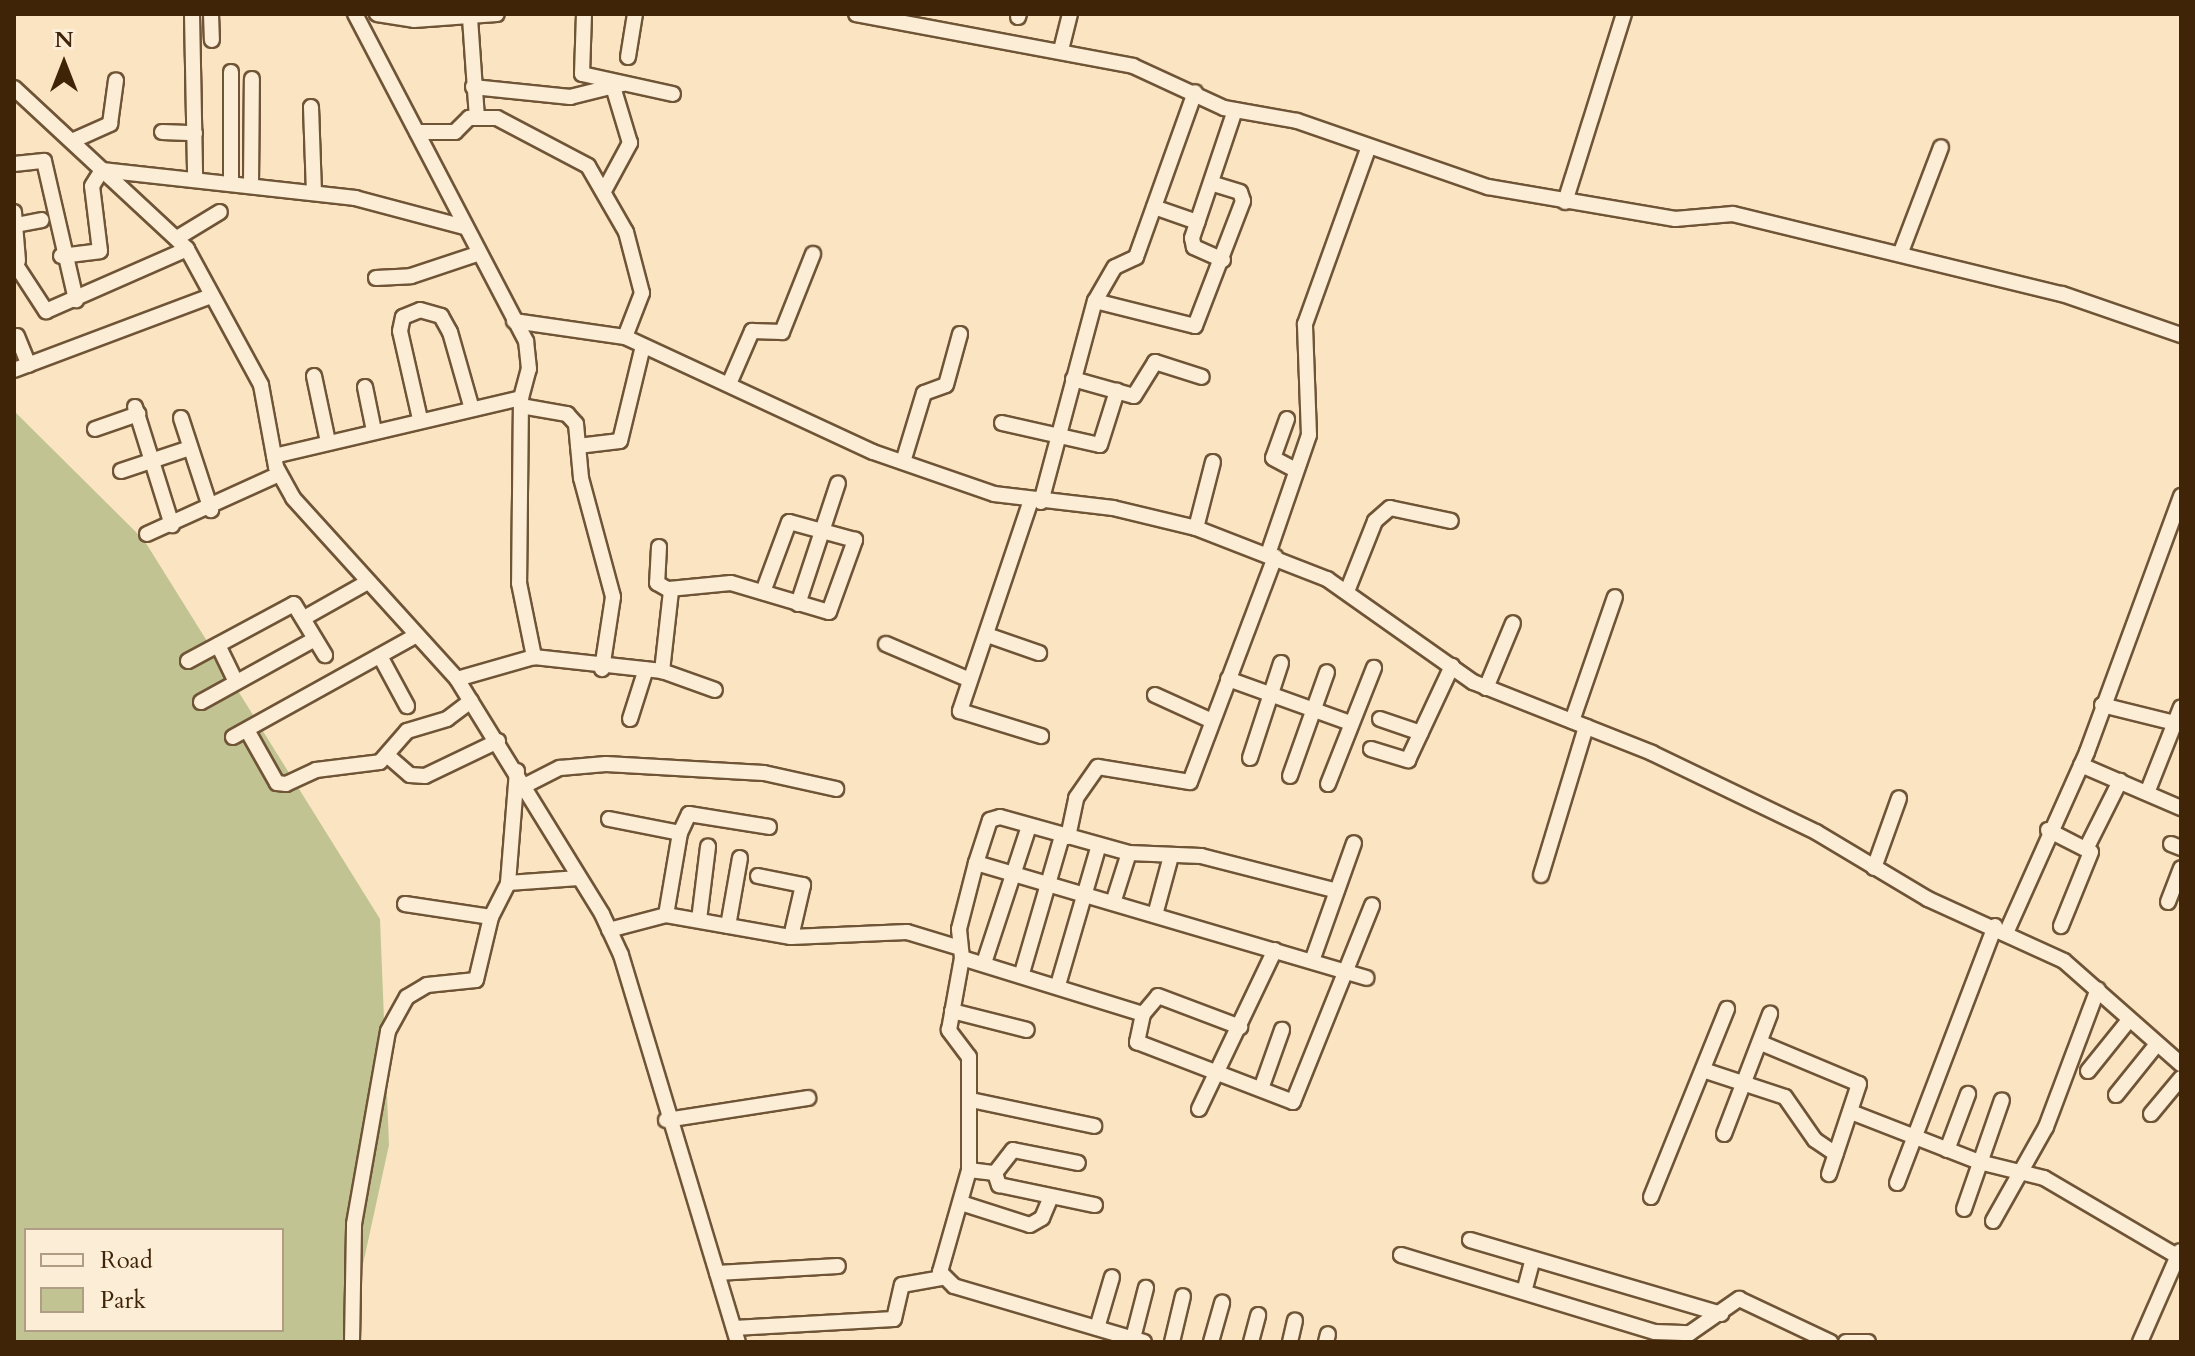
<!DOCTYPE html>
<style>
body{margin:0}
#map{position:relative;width:2195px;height:1356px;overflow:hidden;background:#fbe4c2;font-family:Cardo,serif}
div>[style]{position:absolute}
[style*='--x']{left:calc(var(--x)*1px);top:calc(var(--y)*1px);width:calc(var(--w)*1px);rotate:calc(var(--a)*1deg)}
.green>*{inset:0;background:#c1c492}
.roads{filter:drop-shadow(2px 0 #6f5436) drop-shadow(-2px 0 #6f5436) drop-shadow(0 2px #6f5436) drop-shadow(0 -2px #6f5436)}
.minor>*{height:14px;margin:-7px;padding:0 7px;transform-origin:7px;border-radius:7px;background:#fcedd7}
span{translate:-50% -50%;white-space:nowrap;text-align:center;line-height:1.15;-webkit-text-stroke:8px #fcedd7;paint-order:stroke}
.frame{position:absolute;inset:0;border:16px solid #402408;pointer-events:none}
.legend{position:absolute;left:24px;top:1228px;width:260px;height:104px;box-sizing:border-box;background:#fcedd7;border:2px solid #b19d84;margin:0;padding:10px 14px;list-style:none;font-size:24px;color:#402408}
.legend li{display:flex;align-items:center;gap:16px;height:40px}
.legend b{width:40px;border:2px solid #b19d84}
.north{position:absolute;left:24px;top:24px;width:80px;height:80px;-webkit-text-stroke:6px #fcedd7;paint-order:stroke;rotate:0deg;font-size:22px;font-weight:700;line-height:32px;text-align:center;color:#402408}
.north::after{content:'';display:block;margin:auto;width:28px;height:36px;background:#402408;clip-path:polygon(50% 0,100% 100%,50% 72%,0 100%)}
</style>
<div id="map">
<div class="green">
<i style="clip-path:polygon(evenodd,14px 411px,144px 540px,380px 919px,389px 1145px,346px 1342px,14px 1342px,14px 411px,26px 1230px,282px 1230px,282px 1330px,26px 1330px,26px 1230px)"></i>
</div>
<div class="roads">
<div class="minor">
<i style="--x:192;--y:14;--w:163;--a:88.9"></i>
<i style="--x:211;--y:14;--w:26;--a:88"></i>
<i style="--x:377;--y:14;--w:37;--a:9"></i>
<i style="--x:414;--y:20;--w:83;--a:-4.1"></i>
<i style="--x:584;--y:14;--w:60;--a:91.9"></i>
<i style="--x:582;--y:74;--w:93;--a:12.4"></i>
<i style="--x:856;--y:14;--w:282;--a:10.6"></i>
<i style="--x:1133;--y:66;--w:100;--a:24.8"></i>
<i style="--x:1224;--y:108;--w:74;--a:10.1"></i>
<i style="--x:1297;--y:121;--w:202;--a:19.1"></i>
<i style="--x:1488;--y:187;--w:190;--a:9.7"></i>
<i style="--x:1675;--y:219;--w:58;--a:-4.9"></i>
<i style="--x:1733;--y:214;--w:339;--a:13.7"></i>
<i style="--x:2062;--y:294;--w:126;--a:19"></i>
<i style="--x:1018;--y:17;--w:3;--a:-72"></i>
<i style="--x:470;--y:18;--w:100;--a:86"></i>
<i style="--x:1061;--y:50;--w:37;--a:-76"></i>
<i style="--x:628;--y:57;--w:44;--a:-80.8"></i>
<i style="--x:473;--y:87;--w:98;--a:5.9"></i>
<i style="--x:570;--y:97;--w:54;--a:-14"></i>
<i style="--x:14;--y:88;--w:236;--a:42.9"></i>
<i style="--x:187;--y:249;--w:155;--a:61.4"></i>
<i style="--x:261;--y:385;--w:83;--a:79.6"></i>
<i style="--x:276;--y:467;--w:35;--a:61"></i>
<i style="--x:293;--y:498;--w:244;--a:47.8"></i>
<i style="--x:457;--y:679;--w:276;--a:58.3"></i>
<i style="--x:602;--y:914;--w:45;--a:65.1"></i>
<i style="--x:621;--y:955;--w:404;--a:73.2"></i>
<i style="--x:311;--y:107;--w:85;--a:88"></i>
<i style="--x:162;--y:132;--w:33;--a:2"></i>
<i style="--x:417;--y:132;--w:38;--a:0"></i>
<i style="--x:455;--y:132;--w:20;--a:-45"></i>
<i style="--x:469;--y:118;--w:28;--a:0"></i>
<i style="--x:497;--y:118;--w:103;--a:27.8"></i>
<i style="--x:588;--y:166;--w:76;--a:60.1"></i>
<i style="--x:626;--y:232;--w:63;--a:75.3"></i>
<i style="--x:642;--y:293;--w:47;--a:111.1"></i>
<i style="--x:72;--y:141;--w:42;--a:-24.1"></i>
<i style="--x:110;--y:124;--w:44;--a:-82.2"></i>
<i style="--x:14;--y:164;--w:30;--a:-6"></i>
<i style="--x:44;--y:161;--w:143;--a:77"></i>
<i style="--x:231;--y:181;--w:109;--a:-90"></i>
<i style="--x:251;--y:184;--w:105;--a:-89.5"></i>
<i style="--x:604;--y:191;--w:55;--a:-61.6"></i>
<i style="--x:630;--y:143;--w:55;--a:-106.8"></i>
<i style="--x:1565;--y:202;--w:197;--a:-72.6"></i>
<i style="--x:1154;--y:207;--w:46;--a:19.2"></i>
<i style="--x:14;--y:212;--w:49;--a:85.3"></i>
<i style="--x:16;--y:225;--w:26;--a:-11"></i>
<i style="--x:177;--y:238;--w:50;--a:-31.2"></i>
<i style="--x:1901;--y:252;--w:112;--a:-69.1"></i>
<i style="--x:61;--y:256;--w:39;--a:-7"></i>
<i style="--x:100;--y:251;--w:65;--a:-97"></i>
<i style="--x:92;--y:186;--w:19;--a:-58"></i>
<i style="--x:102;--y:170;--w:255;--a:6.3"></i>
<i style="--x:355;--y:198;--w:113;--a:14.9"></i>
<i style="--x:1223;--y:260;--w:32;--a:-156"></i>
<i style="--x:1194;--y:247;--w:9;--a:-103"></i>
<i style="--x:1192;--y:238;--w:135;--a:-71.4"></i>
<i style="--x:14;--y:262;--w:59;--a:56.9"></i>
<i style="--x:46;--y:311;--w:154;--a:-23.7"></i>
<i style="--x:376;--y:278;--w:35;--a:-3"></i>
<i style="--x:411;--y:276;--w:70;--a:-18.4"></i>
<i style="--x:1095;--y:301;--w:103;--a:14"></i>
<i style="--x:1195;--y:326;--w:134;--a:-69"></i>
<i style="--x:1243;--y:201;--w:9;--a:-108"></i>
<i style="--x:1240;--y:192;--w:30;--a:-163"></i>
<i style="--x:514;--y:321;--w:112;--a:8.2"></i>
<i style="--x:625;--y:337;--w:273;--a:24.9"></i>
<i style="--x:873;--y:452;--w:128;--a:19.1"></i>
<i style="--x:994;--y:494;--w:120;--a:6.7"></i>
<i style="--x:1113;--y:508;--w:85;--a:13.5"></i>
<i style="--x:1196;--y:528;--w:141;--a:21.3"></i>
<i style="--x:1327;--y:579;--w:179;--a:35.2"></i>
<i style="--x:1473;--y:682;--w:193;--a:21.6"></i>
<i style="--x:1652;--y:753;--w:182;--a:25.7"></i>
<i style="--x:1816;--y:832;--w:131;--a:30.9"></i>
<i style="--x:1928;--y:899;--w:149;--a:24.5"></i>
<i style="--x:2064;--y:961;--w:156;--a:41.4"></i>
<i style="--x:17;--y:336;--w:31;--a:68"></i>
<i style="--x:14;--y:370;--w:210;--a:-20.6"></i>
<i style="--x:314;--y:376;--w:67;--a:78"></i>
<i style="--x:1073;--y:379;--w:63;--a:15.6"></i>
<i style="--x:1134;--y:396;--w:40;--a:-58"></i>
<i style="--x:1155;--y:362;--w:49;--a:17.7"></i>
<i style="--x:729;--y:384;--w:58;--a:-66.5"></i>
<i style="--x:752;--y:331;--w:30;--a:2"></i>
<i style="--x:782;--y:332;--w:84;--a:-68.3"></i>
<i style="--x:365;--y:387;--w:45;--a:78.4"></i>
<i style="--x:521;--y:399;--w:184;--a:90.6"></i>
<i style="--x:519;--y:583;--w:76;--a:78.5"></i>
<i style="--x:521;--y:406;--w:47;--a:9.9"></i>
<i style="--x:567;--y:414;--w:13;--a:48"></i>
<i style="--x:576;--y:424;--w:54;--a:84.7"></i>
<i style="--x:581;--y:478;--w:123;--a:74.9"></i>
<i style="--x:613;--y:597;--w:73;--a:98.7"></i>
<i style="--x:135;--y:407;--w:124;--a:72.6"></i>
<i style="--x:181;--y:418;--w:97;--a:71.9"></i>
<i style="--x:420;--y:419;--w:90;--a:-102.8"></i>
<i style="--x:400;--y:331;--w:14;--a:-78"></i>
<i style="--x:403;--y:317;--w:18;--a:-22"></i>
<i style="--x:420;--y:310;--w:22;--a:16"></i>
<i style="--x:441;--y:316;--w:18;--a:61"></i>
<i style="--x:450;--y:332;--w:80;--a:74.1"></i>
<i style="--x:1287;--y:419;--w:41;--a:109.7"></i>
<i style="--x:1273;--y:458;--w:26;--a:28"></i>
<i style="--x:1002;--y:423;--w:100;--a:12.7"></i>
<i style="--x:1100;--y:445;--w:57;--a:-72.5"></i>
<i style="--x:95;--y:429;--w:46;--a:-19.2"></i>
<i style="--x:578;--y:446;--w:42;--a:-6.8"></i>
<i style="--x:620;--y:441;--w:98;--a:-76.4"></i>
<i style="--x:274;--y:456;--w:254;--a:-13.2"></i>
<i style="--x:521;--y:398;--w:30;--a:-75"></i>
<i style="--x:529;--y:369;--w:28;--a:-96"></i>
<i style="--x:526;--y:341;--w:369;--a:-117.6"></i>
<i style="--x:903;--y:462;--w:72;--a:-73.1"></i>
<i style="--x:924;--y:393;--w:23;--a:-20"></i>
<i style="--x:946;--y:385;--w:53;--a:-74.6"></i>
<i style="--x:121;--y:471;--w:73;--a:-18.4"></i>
<i style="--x:1031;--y:500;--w:223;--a:108.6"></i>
<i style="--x:960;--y:711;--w:85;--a:17.2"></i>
<i style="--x:1041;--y:502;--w:208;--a:-75"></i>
<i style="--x:1095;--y:301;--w:39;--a:-60"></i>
<i style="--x:1115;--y:267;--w:23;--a:-25"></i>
<i style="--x:1136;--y:257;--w:175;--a:-70.3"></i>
<i style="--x:1196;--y:528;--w:68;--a:-75.6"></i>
<i style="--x:147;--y:534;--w:145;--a:-24.4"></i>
<i style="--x:659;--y:547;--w:36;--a:93"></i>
<i style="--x:657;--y:583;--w:16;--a:30"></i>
<i style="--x:671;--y:591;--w:81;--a:96.4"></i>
<i style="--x:1268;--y:554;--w:126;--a:-71"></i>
<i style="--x:1309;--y:435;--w:111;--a:-92.1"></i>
<i style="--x:1305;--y:324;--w:186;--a:-70.2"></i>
<i style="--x:669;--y:589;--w:62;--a:-5.5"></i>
<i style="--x:731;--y:583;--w:102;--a:16.5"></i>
<i style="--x:829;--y:612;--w:77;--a:-70.1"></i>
<i style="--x:855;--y:540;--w:68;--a:-164.7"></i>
<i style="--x:789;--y:522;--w:75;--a:110.4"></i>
<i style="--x:1348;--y:589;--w:73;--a:-68.3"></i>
<i style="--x:1375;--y:521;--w:20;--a:-41"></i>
<i style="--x:1390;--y:508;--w:62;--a:12"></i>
<i style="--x:798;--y:604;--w:127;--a:-71.7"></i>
<i style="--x:304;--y:618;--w:73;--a:-29.4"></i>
<i style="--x:990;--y:636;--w:52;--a:19.1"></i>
<i style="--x:886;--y:644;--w:91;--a:23.2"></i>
<i style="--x:218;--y:645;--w:41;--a:64.1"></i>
<i style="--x:380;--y:656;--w:57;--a:61.6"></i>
<i style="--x:188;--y:661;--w:120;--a:-28.3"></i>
<i style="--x:294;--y:604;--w:60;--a:58.7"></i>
<i style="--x:457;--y:679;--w:80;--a:-15.9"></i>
<i style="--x:534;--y:657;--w:129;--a:6.2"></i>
<i style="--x:662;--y:671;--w:56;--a:19.7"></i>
<i style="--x:1228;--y:679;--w:130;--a:19.8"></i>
<i style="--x:1486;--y:688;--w:70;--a:-67.4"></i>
<i style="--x:1155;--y:695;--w:60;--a:24.4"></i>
<i style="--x:201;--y:702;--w:130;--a:-28.9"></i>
<i style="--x:2102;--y:705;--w:75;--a:13.9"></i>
<i style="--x:630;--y:719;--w:52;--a:-72.3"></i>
<i style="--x:1380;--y:719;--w:43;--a:18.9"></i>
<i style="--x:1572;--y:721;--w:131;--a:-70.9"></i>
<i style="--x:247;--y:730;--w:61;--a:60.5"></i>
<i style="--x:277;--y:783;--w:9;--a:6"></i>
<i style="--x:286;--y:784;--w:33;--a:-25"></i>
<i style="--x:316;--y:770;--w:64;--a:-7.1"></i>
<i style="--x:380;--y:762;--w:41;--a:-48.9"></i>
<i style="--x:407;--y:731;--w:42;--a:-16.7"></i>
<i style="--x:447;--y:719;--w:30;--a:-37"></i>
<i style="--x:233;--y:737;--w:210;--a:-29"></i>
<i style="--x:1371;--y:749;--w:39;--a:17"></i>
<i style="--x:1408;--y:760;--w:104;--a:-64.9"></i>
<i style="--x:388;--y:756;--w:29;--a:41"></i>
<i style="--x:410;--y:775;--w:15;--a:4"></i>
<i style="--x:425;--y:776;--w:81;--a:-25.6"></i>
<i style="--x:1250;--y:758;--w:100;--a:-71.9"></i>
<i style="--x:2081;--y:765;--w:109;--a:23.3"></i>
<i style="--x:517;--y:771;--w:112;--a:94.6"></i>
<i style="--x:508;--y:883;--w:71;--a:-4"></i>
<i style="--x:1290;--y:776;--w:110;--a:-70.4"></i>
<i style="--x:1328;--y:784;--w:125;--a:-68.4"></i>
<i style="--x:526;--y:785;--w:38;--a:-27"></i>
<i style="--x:560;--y:768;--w:46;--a:-5"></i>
<i style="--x:606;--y:764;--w:158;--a:3.3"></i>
<i style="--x:764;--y:773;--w:74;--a:12.5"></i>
<i style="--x:2147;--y:793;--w:92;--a:-68.4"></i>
<i style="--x:609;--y:819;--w:72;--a:11.2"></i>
<i style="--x:680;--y:833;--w:83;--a:99.7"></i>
<i style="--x:2048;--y:830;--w:48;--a:27.1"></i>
<i style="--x:2091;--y:852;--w:80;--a:112.1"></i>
<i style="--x:680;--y:833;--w:21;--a:-65"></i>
<i style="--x:689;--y:814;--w:81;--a:9.2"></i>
<i style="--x:1068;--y:837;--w:40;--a:-78"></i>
<i style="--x:1076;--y:798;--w:38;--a:-55"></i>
<i style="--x:1098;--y:767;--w:93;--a:9.3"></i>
<i style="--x:1190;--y:782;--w:241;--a:-69.3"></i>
<i style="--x:2171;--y:844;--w:11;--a:22"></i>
<i style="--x:2087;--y:847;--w:74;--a:-63.4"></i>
<i style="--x:976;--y:863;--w:45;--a:-72"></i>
<i style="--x:990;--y:820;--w:10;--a:-17"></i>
<i style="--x:1000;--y:817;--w:134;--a:15.6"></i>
<i style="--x:1129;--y:853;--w:72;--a:2.4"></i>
<i style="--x:1201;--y:856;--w:140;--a:14.4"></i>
<i style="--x:1874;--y:868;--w:74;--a:-70.3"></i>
<i style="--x:1541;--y:875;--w:155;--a:-73.1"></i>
<i style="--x:758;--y:876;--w:46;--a:11.3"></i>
<i style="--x:803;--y:885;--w:53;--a:103"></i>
<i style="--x:2168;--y:902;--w:36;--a:-69"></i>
<i style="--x:1113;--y:903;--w:52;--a:-72.3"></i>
<i style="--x:405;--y:904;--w:87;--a:8.6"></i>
<i style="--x:491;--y:917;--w:38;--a:-63"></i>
<i style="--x:1155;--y:915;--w:61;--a:-74.8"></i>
<i style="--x:699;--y:920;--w:74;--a:-83"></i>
<i style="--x:728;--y:926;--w:69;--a:-80"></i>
<i style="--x:609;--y:930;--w:59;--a:-14.7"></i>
<i style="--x:666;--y:915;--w:127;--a:10"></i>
<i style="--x:791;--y:937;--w:116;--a:-2.5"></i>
<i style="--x:907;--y:932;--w:55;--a:16.8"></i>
<i style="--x:2007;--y:931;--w:196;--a:-65.9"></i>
<i style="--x:2087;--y:752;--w:273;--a:-69.8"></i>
<i style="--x:962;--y:958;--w:189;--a:17.2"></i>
<i style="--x:1143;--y:1014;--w:29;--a:102"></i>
<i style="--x:1137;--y:1042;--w:167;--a:21"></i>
<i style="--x:1293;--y:1102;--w:212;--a:-68.1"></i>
<i style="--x:1312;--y:961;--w:125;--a:-70.4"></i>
<i style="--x:984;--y:963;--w:144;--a:-71.8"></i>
<i style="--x:1022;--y:973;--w:143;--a:-73.7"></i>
<i style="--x:1058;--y:985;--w:146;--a:-73.7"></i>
<i style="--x:952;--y:1011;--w:77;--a:14.2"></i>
<i style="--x:1143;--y:1014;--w:23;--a:-50"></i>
<i style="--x:1158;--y:996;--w:88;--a:20.7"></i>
<i style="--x:1761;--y:1043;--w:106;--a:22.7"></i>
<i style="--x:1859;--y:1084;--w:95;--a:108.4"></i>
<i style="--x:1703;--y:1070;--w:86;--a:18.2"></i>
<i style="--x:1785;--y:1097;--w:52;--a:55.1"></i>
<i style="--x:1815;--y:1140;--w:25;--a:34"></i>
<i style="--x:2088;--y:1071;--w:65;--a:-51.2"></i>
<i style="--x:1261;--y:1089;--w:63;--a:-70.4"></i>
<i style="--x:2116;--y:1095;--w:65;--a:-51.2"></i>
<i style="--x:971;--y:1100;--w:126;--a:11.9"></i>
<i style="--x:1199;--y:1109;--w:176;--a:-64.5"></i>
<i style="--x:1851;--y:1112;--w:137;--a:21.3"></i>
<i style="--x:1979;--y:1162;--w:67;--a:13.8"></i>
<i style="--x:2044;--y:1178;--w:154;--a:30.4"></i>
<i style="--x:2151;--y:1114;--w:47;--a:-50.2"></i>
<i style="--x:666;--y:1120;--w:144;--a:-8.8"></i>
<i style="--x:1724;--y:1134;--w:129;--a:-69"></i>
<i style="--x:1947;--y:1150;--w:60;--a:-69.4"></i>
<i style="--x:969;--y:1170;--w:26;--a:7"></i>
<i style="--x:995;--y:1173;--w:29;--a:-52"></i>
<i style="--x:1013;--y:1150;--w:66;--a:11.3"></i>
<i style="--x:995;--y:1173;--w:13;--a:72"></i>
<i style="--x:999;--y:1185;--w:98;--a:11.8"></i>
<i style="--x:1897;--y:1183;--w:275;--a:-69.1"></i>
<i style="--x:1651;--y:1197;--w:203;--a:-68"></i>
<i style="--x:961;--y:1203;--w:72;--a:17.7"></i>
<i style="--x:1030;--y:1225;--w:14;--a:-30"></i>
<i style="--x:1042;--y:1218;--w:23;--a:-67"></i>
<i style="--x:1964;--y:1209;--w:115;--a:-70.8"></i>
<i style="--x:1993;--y:1221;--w:108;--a:-60.6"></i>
<i style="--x:2046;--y:1127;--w:147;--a:-69.4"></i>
<i style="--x:1470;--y:1240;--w:262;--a:16.4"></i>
<i style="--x:1401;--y:1255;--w:265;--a:16.9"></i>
<i style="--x:1655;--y:1332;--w:35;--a:2"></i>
<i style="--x:1690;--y:1333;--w:60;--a:-34.8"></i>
<i style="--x:1739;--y:1299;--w:101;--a:25.3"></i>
<i style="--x:717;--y:1273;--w:121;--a:-3.3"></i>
<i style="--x:1524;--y:1292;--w:34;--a:-75"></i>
<i style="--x:734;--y:1328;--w:160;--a:-3.2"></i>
<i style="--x:894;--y:1319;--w:35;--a:-77"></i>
<i style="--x:902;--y:1285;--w:41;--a:-9.9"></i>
<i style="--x:1097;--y:1328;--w:53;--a:-73.6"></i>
<i style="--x:352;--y:1342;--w:118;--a:-89"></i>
<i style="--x:354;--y:1224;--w:196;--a:-80"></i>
<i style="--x:388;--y:1031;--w:39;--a:-61"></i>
<i style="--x:407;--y:997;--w:23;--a:-31"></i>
<i style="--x:427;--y:985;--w:49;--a:-5.8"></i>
<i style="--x:476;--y:980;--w:65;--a:-76.6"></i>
<i style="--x:1132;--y:1342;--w:56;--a:-75.5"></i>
<i style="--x:1144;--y:1342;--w:198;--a:-163.6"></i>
<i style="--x:954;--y:1286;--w:20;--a:-135"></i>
<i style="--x:940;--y:1272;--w:106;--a:-74.1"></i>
<i style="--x:969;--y:1170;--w:113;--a:-90"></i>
<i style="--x:969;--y:1057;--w:34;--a:-127"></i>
<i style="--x:949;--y:1030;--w:73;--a:-79.8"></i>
<i style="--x:962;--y:958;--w:29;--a:-96"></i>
<i style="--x:959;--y:929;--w:68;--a:-75.6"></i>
<i style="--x:976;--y:863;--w:407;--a:16.4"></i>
<i style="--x:1172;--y:1342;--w:47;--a:-76.6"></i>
<i style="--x:1211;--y:1342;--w:41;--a:-74.2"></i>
<i style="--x:1251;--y:1342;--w:28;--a:-75"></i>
<i style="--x:1290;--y:1342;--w:22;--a:-77"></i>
<i style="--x:1326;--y:1342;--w:8;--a:-76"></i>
<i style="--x:1846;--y:1342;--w:22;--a:0"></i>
<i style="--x:2140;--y:1342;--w:99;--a:-66.3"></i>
</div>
</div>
<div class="frame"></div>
<ul class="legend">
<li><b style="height:10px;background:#fcedd7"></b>Road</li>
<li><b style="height:22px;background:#c1c492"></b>Park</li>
</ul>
<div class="north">N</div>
</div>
